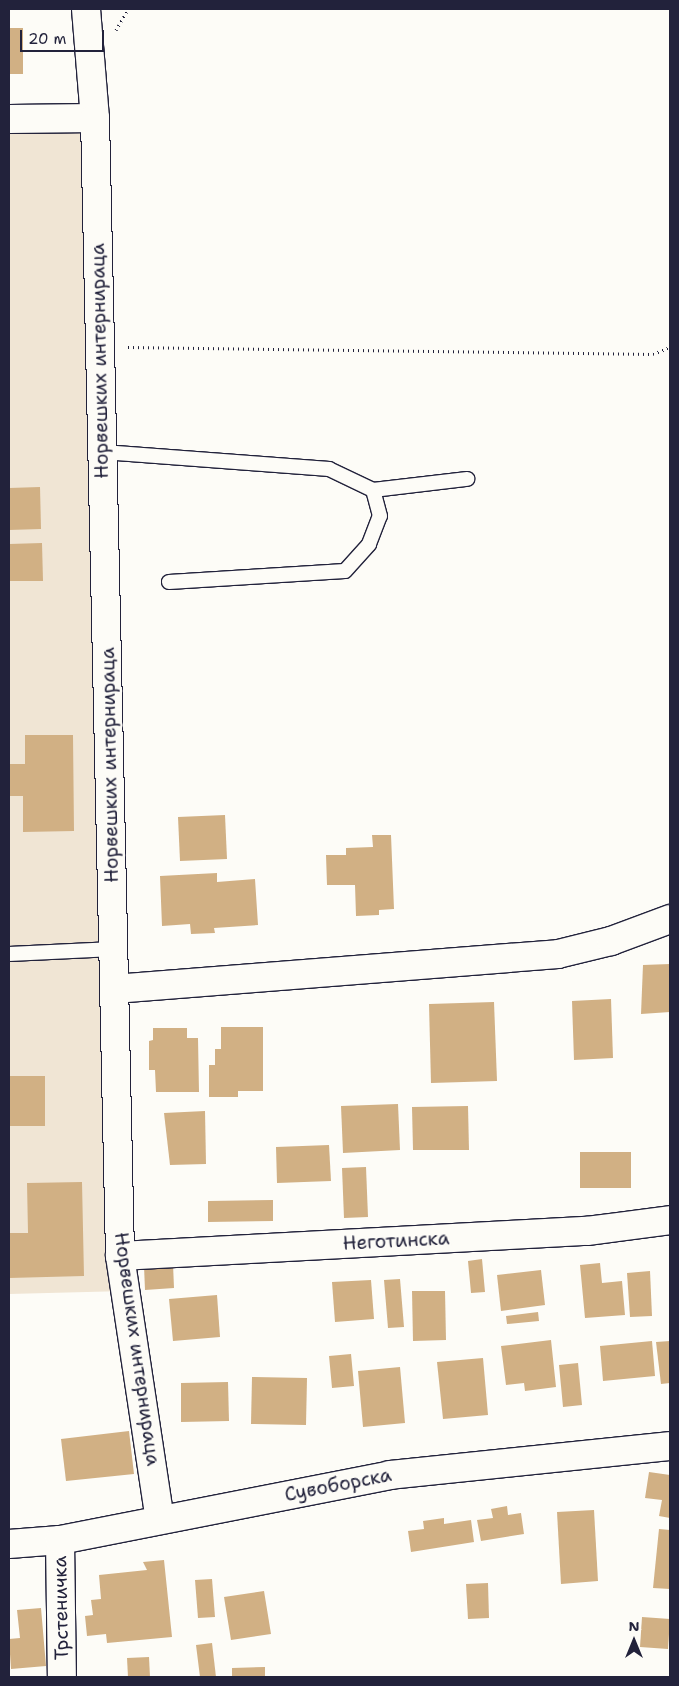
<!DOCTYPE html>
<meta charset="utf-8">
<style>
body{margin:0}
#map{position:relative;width:679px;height:1686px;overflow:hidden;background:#fdfcf7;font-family:"Shantell Sans",sans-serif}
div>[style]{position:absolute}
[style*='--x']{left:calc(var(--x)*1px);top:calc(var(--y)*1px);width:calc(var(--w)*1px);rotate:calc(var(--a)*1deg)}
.built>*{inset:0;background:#f0e5d4}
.building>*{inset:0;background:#d1b084}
.path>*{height:3px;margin-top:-1.5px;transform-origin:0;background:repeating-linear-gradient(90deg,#22223b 0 1px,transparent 0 5px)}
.roads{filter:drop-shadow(1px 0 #22223b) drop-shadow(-1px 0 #22223b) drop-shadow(0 1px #22223b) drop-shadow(0 -1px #22223b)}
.service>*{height:14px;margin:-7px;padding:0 7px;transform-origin:7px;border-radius:7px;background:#fdfcf7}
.minor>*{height:28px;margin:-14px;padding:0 14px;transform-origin:14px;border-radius:14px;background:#fdfcf7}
.tertiary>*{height:28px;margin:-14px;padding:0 14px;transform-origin:14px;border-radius:14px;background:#fdfcf7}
.secondary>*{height:28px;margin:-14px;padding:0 14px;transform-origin:14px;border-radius:14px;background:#fdfcf7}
span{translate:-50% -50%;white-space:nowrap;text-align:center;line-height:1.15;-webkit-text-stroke:4.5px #fdfcf7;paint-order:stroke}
.street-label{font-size:19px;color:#22223b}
.frame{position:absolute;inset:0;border:10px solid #22223b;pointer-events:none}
.north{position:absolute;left:609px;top:1616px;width:50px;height:50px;-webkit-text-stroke:4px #fdfcf7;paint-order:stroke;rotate:0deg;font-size:14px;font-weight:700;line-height:20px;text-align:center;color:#22223b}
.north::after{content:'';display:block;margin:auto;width:18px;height:22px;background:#22223b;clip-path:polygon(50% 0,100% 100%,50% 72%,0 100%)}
.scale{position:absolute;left:20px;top:30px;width:84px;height:22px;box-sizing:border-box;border:2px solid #22223b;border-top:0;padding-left:6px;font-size:15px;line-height:18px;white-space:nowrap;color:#22223b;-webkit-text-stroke:4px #fdfcf7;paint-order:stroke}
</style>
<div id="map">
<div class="built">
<i style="clip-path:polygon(95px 118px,126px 1291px,9px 1294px,9px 119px)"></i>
</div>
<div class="building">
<i style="clip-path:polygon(9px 28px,23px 28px,23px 74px,9px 74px)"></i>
<i style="clip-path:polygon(40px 487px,41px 529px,9px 530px,9px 488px)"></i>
<i style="clip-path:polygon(42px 543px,43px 581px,9px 581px,9px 544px)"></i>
<i style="clip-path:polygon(25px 735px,73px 735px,74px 831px,23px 832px,23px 796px,10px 796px,9px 764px,25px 764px)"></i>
<i style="clip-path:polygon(225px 815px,227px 859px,180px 861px,178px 817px)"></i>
<i style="clip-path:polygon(372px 835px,391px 835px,394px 909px,379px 910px,379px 915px,356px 916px,355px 885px,327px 885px,326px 855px,346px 855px,346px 848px,373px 847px)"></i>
<i style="clip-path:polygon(217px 873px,217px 882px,255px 879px,258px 925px,214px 928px,215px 933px,191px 934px,190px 924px,162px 926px,160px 876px)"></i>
<i style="clip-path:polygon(670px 964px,670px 1012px,641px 1014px,643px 965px)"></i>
<i style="clip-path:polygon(611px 999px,613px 1058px,574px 1060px,572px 1001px)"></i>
<i style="clip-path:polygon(494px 1002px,497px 1081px,431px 1083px,429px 1004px)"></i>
<i style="clip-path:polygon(221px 1027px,263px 1027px,263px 1091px,238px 1091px,238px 1097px,209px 1097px,209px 1065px,215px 1065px,215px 1049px,221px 1049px)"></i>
<i style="clip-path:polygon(153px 1028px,187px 1028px,187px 1038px,198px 1038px,199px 1092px,156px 1092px,155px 1070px,149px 1070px,149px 1041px,153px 1040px)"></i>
<i style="clip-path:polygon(9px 1076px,45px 1076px,45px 1126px,9px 1126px)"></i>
<i style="clip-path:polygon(398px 1104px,400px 1150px,343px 1153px,341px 1106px)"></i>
<i style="clip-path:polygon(468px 1106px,469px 1150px,413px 1150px,412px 1107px)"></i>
<i style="clip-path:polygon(205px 1111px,206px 1164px,170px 1165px,164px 1113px)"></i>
<i style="clip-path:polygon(329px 1145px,331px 1181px,277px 1183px,276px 1147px)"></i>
<i style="clip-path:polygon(580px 1152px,631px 1152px,631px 1188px,580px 1188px)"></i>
<i style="clip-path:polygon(366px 1167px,368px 1217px,344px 1218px,342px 1168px)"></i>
<i style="clip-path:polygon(82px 1182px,84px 1276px,9px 1278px,9px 1233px,28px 1233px,27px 1183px)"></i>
<i style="clip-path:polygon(273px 1200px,273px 1221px,208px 1222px,208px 1201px)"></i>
<i style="clip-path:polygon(482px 1259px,485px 1292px,471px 1293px,468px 1261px)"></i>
<i style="clip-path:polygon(600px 1263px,602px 1283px,622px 1281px,625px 1315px,585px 1318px,580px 1265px)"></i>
<i style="clip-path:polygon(173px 1264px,174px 1288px,145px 1290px,144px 1266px)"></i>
<i style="clip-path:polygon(541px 1270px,545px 1305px,501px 1311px,497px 1275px)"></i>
<i style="clip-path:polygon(650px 1271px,652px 1316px,630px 1317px,627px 1273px)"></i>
<i style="clip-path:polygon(400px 1279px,404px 1327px,388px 1328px,384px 1280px)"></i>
<i style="clip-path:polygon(371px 1280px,374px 1319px,335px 1322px,332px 1282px)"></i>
<i style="clip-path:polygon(412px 1291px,445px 1291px,446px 1340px,413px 1341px)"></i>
<i style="clip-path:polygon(217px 1295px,220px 1337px,173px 1341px,169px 1299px)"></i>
<i style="clip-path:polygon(538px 1312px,539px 1321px,507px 1324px,506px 1316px)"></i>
<i style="clip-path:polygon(551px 1340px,556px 1387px,525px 1391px,524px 1383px,506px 1385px,501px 1346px)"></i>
<i style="clip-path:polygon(652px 1341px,655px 1376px,603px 1381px,600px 1346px)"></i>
<i style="clip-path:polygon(670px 1341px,670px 1383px,661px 1384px,656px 1342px)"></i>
<i style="clip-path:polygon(351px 1354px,354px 1386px,332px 1388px,329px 1356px)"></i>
<i style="clip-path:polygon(483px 1358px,488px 1415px,443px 1419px,437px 1362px)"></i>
<i style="clip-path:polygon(578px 1363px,582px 1405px,563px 1407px,559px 1365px)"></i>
<i style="clip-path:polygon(400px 1367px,405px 1423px,363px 1427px,358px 1371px)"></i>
<i style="clip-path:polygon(252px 1377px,307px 1378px,306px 1425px,251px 1424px)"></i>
<i style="clip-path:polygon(228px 1382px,229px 1421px,181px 1422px,181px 1383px)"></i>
<i style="clip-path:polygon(129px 1431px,134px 1474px,66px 1481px,61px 1439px)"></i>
<i style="clip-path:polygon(649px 1472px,670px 1475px,670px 1518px,659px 1516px,662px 1500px,645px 1498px)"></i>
<i style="clip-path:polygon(507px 1506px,508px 1515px,521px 1513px,524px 1534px,481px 1541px,477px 1520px,493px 1518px,491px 1509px)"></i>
<i style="clip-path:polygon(594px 1510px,598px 1581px,561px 1584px,557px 1512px)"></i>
<i style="clip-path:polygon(444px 1518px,444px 1524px,471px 1520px,474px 1542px,411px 1552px,408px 1531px,424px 1529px,423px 1521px)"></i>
<i style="clip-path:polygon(659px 1529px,670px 1530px,670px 1589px,653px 1588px)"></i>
<i style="clip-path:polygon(164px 1560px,172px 1637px,107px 1643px,106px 1634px,87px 1636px,85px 1616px,93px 1615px,91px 1600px,101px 1599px,99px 1575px,147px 1570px,143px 1562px)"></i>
<i style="clip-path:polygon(212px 1579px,215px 1617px,198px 1618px,195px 1580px)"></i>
<i style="clip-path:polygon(488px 1583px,489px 1618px,468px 1619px,466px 1584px)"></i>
<i style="clip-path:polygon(264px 1591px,271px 1634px,231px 1640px,224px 1597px)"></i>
<i style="clip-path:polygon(41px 1608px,46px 1666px,11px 1669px,9px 1639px,20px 1638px,17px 1610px)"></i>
<i style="clip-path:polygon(642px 1617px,670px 1619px,668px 1649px,640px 1647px)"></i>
<i style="clip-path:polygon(212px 1643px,216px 1677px,200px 1677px,196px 1645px)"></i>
<i style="clip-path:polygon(149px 1657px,150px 1677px,128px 1677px,127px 1658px)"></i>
<i style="clip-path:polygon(265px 1667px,265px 1677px,232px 1677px,232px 1668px)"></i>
</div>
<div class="path">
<i style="--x:116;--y:30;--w:24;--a:-60"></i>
<i style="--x:128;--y:347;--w:525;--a:0.76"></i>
<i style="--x:653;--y:354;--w:18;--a:-22"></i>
</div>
<div class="roads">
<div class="service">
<i style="--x:103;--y:452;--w:227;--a:4.3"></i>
<i style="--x:329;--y:469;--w:49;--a:25.5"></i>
<i style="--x:373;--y:490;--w:95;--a:-6.7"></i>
<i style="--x:169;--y:582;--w:176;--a:-3.6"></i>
<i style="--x:345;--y:571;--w:36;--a:-48"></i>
<i style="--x:369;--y:544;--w:30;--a:-69"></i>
<i style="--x:380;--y:516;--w:27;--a:-105"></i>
<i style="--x:9;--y:954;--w:105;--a:-2.7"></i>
</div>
<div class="minor">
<i style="--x:9;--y:119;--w:86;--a:-0.7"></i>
<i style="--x:114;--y:989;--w:445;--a:-4.5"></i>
<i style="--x:558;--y:954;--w:55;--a:-13.8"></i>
<i style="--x:611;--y:941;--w:63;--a:-20.4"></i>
<i style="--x:120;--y:1256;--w:468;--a:-3.1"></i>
<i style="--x:587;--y:1231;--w:84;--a:-7.5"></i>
<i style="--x:60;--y:1540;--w:137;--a:89.2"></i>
</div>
<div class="tertiary">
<i style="--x:86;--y:9;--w:109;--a:85.3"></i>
<i style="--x:95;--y:118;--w:1138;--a:88.74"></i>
<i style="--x:120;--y:1256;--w:266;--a:81.4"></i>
</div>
<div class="secondary">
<i style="--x:9;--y:1544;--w:51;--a:-4.5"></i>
<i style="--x:60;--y:1540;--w:336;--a:-11.1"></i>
<i style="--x:390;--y:1475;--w:281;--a:-5.9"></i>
</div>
</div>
<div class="street-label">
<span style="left:100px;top:361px;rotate:-91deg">Норвешких интернираца</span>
<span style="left:110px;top:765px;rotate:-91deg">Норвешких интернираца</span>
<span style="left:396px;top:1241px;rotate:-3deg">Неготинска</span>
<span style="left:137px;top:1349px;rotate:82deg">Норвешких интернираца</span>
<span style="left:338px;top:1485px;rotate:-11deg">Сувоборска</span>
<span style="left:61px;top:1608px;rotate:-91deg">Трстеничка</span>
</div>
<div class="frame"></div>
<div class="north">N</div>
<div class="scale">20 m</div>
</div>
